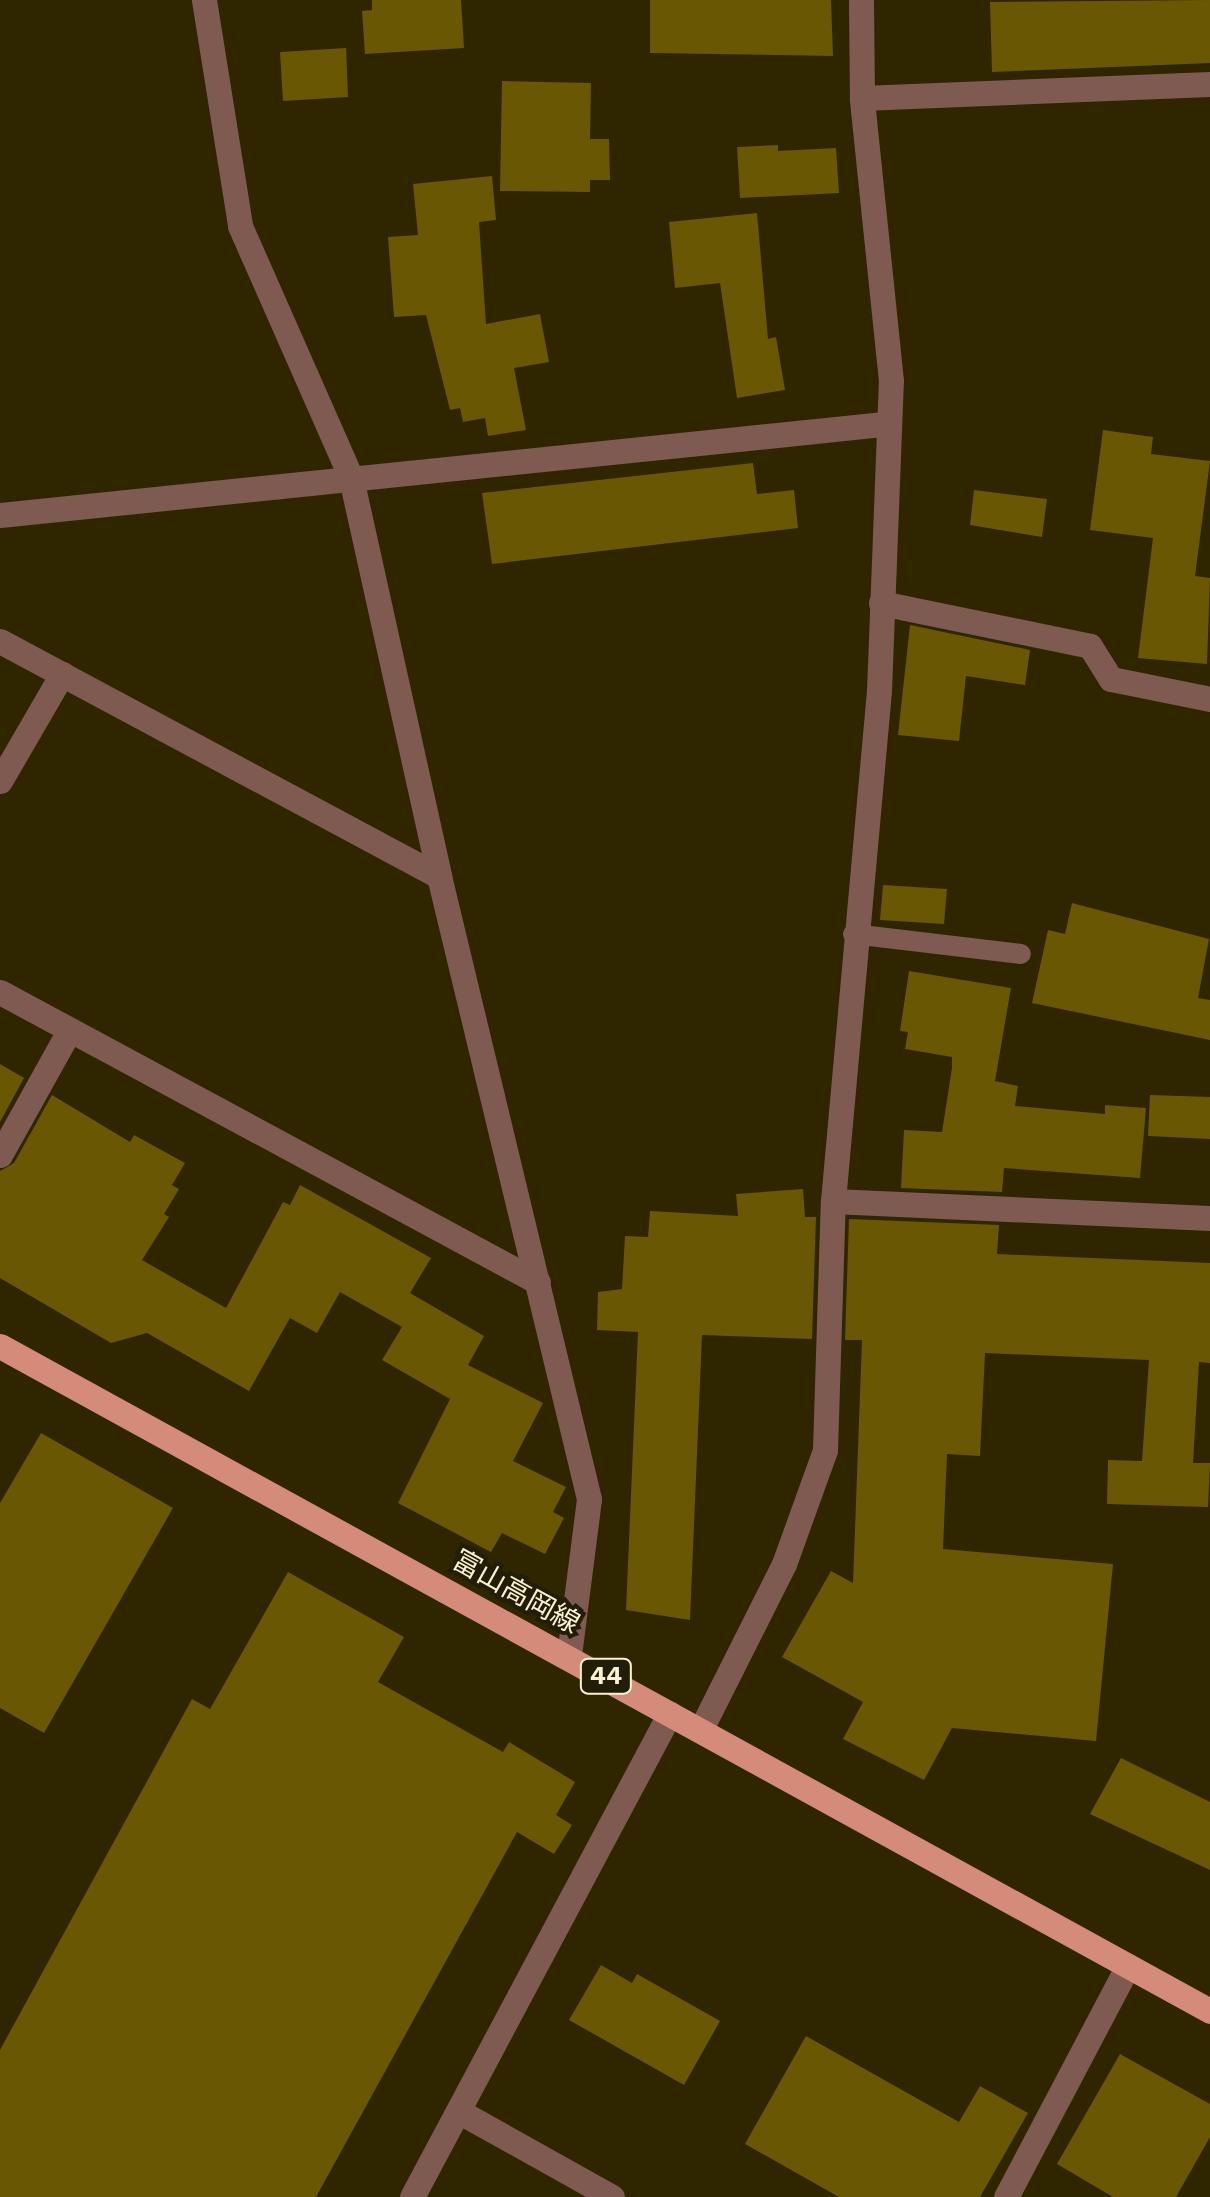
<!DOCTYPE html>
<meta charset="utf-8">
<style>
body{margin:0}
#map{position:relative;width:1210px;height:2197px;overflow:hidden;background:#2f2600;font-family:"Work Sans","Noto Sans JP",sans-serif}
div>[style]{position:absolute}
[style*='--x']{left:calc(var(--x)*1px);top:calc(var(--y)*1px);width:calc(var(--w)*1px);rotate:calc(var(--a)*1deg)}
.building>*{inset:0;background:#695704}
.lane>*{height:20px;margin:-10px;padding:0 10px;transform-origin:10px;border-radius:10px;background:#7e5a51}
.street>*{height:25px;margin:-12.5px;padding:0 12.5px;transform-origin:12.5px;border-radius:12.5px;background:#7e5a51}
.primary>*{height:25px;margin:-12.5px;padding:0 12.5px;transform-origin:12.5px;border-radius:12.5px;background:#d58b79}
span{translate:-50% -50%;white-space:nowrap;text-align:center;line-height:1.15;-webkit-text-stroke:8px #221d07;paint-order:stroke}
.shield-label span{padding:2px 8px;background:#221d07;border:2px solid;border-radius:8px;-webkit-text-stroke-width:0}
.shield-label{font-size:25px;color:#fbf2cf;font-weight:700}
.street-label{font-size:28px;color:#fbf2cf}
</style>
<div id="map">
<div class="building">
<i style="clip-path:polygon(372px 0,461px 0,464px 48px,365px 54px,362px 11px,372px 10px)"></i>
<i style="clip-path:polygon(650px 0,831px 0,833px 56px,650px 53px)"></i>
<i style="clip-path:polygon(1210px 0,1210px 63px,992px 72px,990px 2px)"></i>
<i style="clip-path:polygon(346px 48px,348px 97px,283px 101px,280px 52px)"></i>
<i style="clip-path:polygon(502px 81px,591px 83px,590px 139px,609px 139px,610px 180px,590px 180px,590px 192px,500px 191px)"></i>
<i style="clip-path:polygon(778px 145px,778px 151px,836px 148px,839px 193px,740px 198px,737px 147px)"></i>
<i style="clip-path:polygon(492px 176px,496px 220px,479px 222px,486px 324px,540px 314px,549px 362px,514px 368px,526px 430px,488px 436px,485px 418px,463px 422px,460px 408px,450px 410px,426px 315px,394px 317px,388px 237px,418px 235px,413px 184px)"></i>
<i style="clip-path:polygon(757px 213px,768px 339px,776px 337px,785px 390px,737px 398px,720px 283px,675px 288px,669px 222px)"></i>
<i style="clip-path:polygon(1103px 430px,1153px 437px,1151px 454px,1210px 461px,1195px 576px,1210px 578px,1207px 664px,1138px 658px,1153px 538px,1090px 530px)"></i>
<i style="clip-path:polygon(753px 463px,757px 494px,794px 490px,798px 528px,492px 564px,482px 493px)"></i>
<i style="clip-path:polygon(974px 490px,1047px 499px,1042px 537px,970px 525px)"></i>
<i style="clip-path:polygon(910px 625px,1030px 650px,1025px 685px,966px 676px,959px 741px,898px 735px)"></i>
<i style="clip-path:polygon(883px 885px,947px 889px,944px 924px,880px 920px)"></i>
<i style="clip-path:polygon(1072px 903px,1209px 939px,1198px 998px,1210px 1000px,1210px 1040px,1032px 1003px,1048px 930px,1065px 934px)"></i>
<i style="clip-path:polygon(909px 971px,1011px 988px,995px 1081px,1018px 1086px,1015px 1106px,1105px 1114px,1105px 1105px,1146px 1108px,1140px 1178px,1004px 1168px,1002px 1192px,901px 1188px,904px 1130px,942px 1132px,952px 1068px,952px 1057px,905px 1049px,908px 1032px,900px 1031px)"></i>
<i style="clip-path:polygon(0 1064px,24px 1078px,0 1122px)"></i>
<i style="clip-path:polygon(52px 1095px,130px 1142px,134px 1135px,185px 1163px,172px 1185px,179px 1189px,164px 1214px,169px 1217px,142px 1260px,226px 1308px,283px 1202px,290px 1205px,300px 1185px,431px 1258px,410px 1293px,484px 1336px,468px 1365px,543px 1403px,513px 1461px,566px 1487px,553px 1512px,564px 1518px,545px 1554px,502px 1533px,491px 1552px,398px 1503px,450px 1399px,382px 1360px,402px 1327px,340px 1292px,317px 1333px,290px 1318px,249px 1391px,147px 1333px,111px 1343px,0 1278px,0 1171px,14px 1163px)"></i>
<i style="clip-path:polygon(1150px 1095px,1210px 1097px,1210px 1139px,1148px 1136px)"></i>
<i style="clip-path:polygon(803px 1189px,805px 1217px,816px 1217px,812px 1339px,702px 1335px,690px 1620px,626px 1610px,638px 1332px,597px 1330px,598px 1292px,622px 1289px,625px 1236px,648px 1237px,650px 1211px,738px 1216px,736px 1194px)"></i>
<i style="clip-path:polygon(849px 1219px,999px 1225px,997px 1254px,1210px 1263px,1210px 1363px,1199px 1362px,1193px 1463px,1210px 1463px,1208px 1507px,1107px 1504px,1108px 1460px,1142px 1461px,1149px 1360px,985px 1353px,980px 1456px,947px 1454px,943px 1549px,1113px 1564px,1096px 1741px,952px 1728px,924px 1780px,843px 1739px,863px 1702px,782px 1657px,831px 1571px,853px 1583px,862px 1340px,845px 1340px)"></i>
<i style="clip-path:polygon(41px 1433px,173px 1508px,44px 1733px,0 1708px,0 1503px)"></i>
<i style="clip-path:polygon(288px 1572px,404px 1637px,378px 1682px,503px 1752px,509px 1742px,575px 1782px,556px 1815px,572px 1825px,554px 1854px,517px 1832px,316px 2197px,0 2197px,0 2050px,192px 1699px,210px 1709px)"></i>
<i style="clip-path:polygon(1121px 1758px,1210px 1802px,1210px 1870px,1090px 1814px)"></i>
<i style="clip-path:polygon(601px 1965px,632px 1983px,637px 1974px,720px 2021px,684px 2085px,569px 2020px)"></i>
<i style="clip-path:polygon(806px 2036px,959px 2122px,980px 2086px,1028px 2113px,980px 2197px,839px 2197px,745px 2144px)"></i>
<i style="clip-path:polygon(1120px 2054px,1210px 2104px,1210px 2137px,1176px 2197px,1113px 2197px,1057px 2164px)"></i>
</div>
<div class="lane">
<i style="--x:853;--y:934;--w:169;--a:6.8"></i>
</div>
<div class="street">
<i style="--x:204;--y:0;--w:229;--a:80.9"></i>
<i style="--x:240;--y:226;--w:275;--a:66.2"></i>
<i style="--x:351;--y:478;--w:408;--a:77.5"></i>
<i style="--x:439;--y:876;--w:641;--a:76.46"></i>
<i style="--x:589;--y:1499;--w:157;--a:97.3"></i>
<i style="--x:862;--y:98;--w:348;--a:-2.3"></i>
<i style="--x:0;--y:515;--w:889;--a:-5.88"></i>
<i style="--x:881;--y:603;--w:213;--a:11.6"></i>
<i style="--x:1090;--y:646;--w:39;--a:58"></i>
<i style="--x:1111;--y:679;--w:101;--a:11.4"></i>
<i style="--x:0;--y:641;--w:498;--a:28.2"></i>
<i style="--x:0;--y:781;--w:124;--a:-59.9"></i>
<i style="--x:0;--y:992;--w:611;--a:28.33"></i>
<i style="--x:0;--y:1155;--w:142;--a:-60.9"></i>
<i style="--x:833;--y:1201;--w:377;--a:2.6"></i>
<i style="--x:702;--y:1727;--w:182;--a:-63.3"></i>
<i style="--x:784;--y:1564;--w:121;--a:-70.2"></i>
<i style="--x:825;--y:1450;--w:249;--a:-88.2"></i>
<i style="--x:833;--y:1201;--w:512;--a:-84.85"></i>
<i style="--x:879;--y:691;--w:310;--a:-87.8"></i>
<i style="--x:891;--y:381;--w:284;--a:-95.9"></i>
<i style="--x:862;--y:98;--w:98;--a:-90.6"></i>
<i style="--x:460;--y:2112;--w:174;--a:29.2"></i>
<i style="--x:412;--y:2197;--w:548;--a:-61.94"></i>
<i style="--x:1006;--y:2197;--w:261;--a:-62.2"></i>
</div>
<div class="primary">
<i style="--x:0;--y:1346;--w:1381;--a:28.79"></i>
</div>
<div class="shield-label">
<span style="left:606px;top:1676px">44</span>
</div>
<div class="street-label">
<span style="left:516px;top:1592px;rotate:29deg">富山高岡線</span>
</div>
</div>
